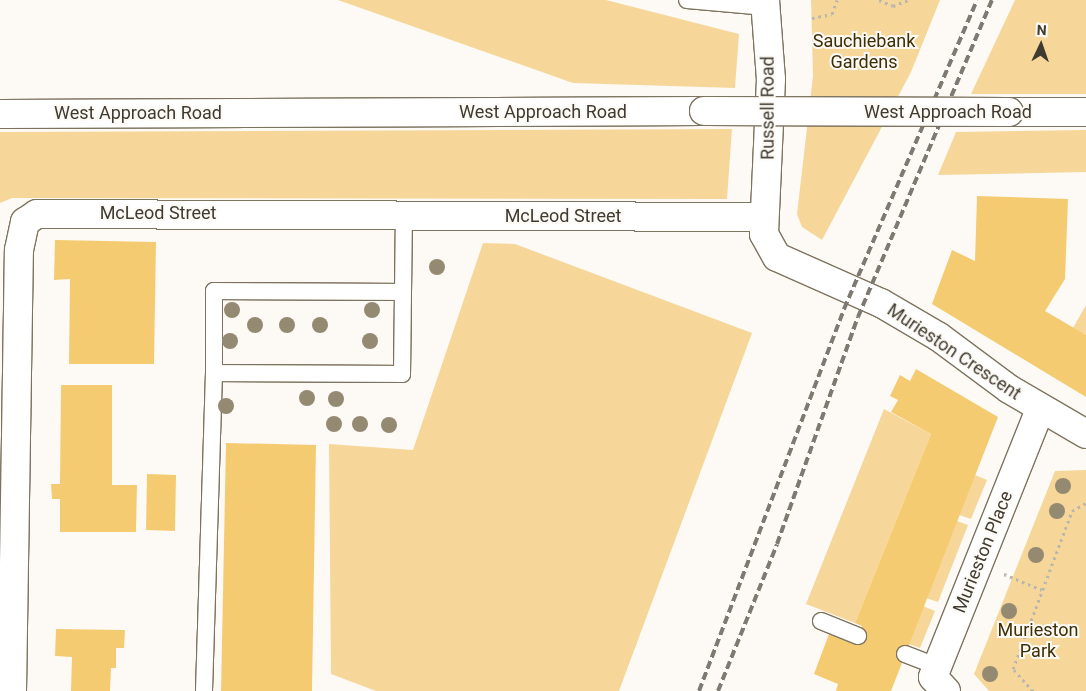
<!DOCTYPE html>
<style>
body{margin:0}
#map{position:relative;width:1086px;height:691px;overflow:hidden;background:#fdfaf6;font-family:Roboto,sans-serif}
div>[style]{position:absolute}
[style*='--x']{left:calc(var(--x)*1px);top:calc(var(--y)*1px);width:calc(var(--w)*1px);rotate:calc(var(--a)*1deg)}
.green>*{inset:0;background:#f6d799}
.building>*{inset:0;background:#f5cb72}
.path>*{height:3px;margin-top:-1.5px;transform-origin:0;background:repeating-linear-gradient(90deg,#b9b5af 0 2.5px,transparent 0 6.5px)}
.roads{filter:drop-shadow(1px 0 #7e735e) drop-shadow(-1px 0 #7e735e) drop-shadow(0 1px #7e735e) drop-shadow(0 -1px #7e735e)}
.service>*{height:16px;margin:-8px;padding:0 8px;transform-origin:8px;border-radius:8px;background:#fff}
.minor>*{height:28px;margin:-14px;padding:0 14px;transform-origin:14px;border-radius:14px;background:#fff}
.tertiary>*{height:28px;margin:-14px;padding:0 14px;transform-origin:14px;border-radius:14px;background:#fff}
.rail>*{height:4px;margin-top:-2px;transform-origin:0;background:repeating-linear-gradient(90deg,#7e7971 0 8px,transparent 0 12px)}
.bridges{filter:drop-shadow(1px 0 #7e735e) drop-shadow(-1px 0 #7e735e) drop-shadow(0 1px #7e735e) drop-shadow(0 -1px #7e735e)}
.tertiary-bridge>*{height:28px;margin:-14px;padding:0 14px;transform-origin:14px;border-radius:14px;background:#fff}
.trees>*{width:16px;height:16px;margin:-8px;border-radius:50%;background:#948971}
span{translate:-50% -50%;white-space:nowrap;text-align:center;line-height:1.15;-webkit-text-stroke:4px #fdfaf6;paint-order:stroke}
.park-label{font-size:18px;color:#3e2d05}
.street-label{font-size:18px;color:#403b31}
.north{position:absolute;left:1016px;top:20px;width:50px;height:50px;-webkit-text-stroke:4px #fdfaf6;paint-order:stroke;rotate:3deg;font-size:14px;font-weight:700;line-height:20px;text-align:center;color:#403b31}
.north::after{content:'';display:block;margin:auto;width:18px;height:22px;background:#403b31;clip-path:polygon(50% 0,100% 100%,50% 72%,0 100%)}
</style>
<div id="map">
<div class="green">
<i style="clip-path:polygon(338px 0,606px 0,739px 34px,735px 88px,573px 83px)"></i>
<i style="clip-path:polygon(811px 0,940px 0,911px 72px,822px 240px,802px 227px,797px 214px,813px 76px)"></i>
<i style="clip-path:polygon(1015px 0,1086px 0,1086px 94px,971px 94px)"></i>
<i style="clip-path:polygon(732px 129px,727px 199px,12px 198px,0 203px,0 132px)"></i>
<i style="clip-path:polygon(1086px 130px,1086px 172px,938px 175px,956px 132px)"></i>
<i style="clip-path:polygon(483px 243px,515px 244px,752px 333px,619px 691px,376px 691px,331px 674px,329px 444px,413px 450px)"></i>
<i style="clip-path:polygon(1086px 305px,1086px 335px,1073px 328px)"></i>
<i style="clip-path:polygon(884px 409px,931px 434px,855px 623px,806px 604px)"></i>
<i style="clip-path:polygon(1086px 470px,1086px 691px,989px 691px,974px 674px,1055px 471px)"></i>
<i style="clip-path:polygon(975px 475px,987px 480px,971px 519px,959px 515px)"></i>
<i style="clip-path:polygon(957px 521px,968px 525px,938px 602px,926px 598px)"></i>
<i style="clip-path:polygon(923px 606px,935px 611px,920px 648px,908px 644px)"></i>
</div>
<div class="building">
<i style="clip-path:polygon(977px 196px,1068px 199px,1065px 279px,1045px 311px,1086px 335px,1086px 397px,932px 304px,952px 250px,975px 261px)"></i>
<i style="clip-path:polygon(55px 240px,156px 242px,154px 364px,69px 364px,70px 279px,54px 280px)"></i>
<i style="clip-path:polygon(916px 369px,998px 417px,891px 691px,836px 691px,838px 684px,814px 674px,829px 634px,855px 644px,862px 626px,855px 623px,931px 434px,891px 412px,898px 400px,890px 396px,900px 375px,910px 381px)"></i>
<i style="clip-path:polygon(61px 385px,112px 385px,112px 485px,137px 485px,136px 532px,60px 532px,60px 499px,52px 499px,51px 484px,60px 484px)"></i>
<i style="clip-path:polygon(226px 443px,316px 445px,312px 691px,221px 691px)"></i>
<i style="clip-path:polygon(147px 474px,176px 475px,175px 531px,146px 530px)"></i>
<i style="clip-path:polygon(56px 629px,125px 630px,124px 648px,116px 648px,116px 668px,111px 668px,110px 691px,71px 691px,72px 657px,55px 656px)"></i>
</div>
<div class="path">
<i style="--x:879;--y:0;--w:15;--a:23"></i>
<i style="--x:893;--y:6;--w:16;--a:-22"></i>
<i style="--x:812;--y:18;--w:20;--a:-11"></i>
<i style="--x:832;--y:14;--w:15;--a:-70"></i>
<i style="--x:1004;--y:574;--w:41;--a:22.8"></i>
<i style="--x:1033;--y:691;--w:30;--a:-132"></i>
<i style="--x:1013;--y:669;--w:169;--a:-69.5"></i>
<i style="--x:1072;--y:511;--w:16;--a:-30"></i>
</div>
<div class="roads">
<div class="service">
<i style="--x:687;--y:0;--w:79;--a:5.1"></i>
<i style="--x:401;--y:292;--w:187;--a:-179.7"></i>
<i style="--x:214;--y:291;--w:82;--a:90"></i>
<i style="--x:214;--y:373;--w:188;--a:0.3"></i>
<i style="--x:402;--y:374;--w:159;--a:-89.3"></i>
<i style="--x:821;--y:621;--w:40;--a:22"></i>
<i style="--x:905;--y:654;--w:34;--a:21"></i>
<i style="--x:204;--y:691;--w:318;--a:-88.2"></i>
</div>
<div class="minor">
<i style="--x:765;--y:0;--w:79;--a:85.7"></i>
<i style="--x:771;--y:79;--w:155;--a:92.6"></i>
<i style="--x:764;--y:234;--w:26;--a:61"></i>
<i style="--x:777;--y:257;--w:114;--a:23.9"></i>
<i style="--x:881;--y:303;--w:67;--a:30.4"></i>
<i style="--x:939;--y:337;--w:87;--a:36.6"></i>
<i style="--x:1009;--y:389;--w:89;--a:30.3"></i>
<i style="--x:12;--y:691;--w:441;--a:-89.1"></i>
<i style="--x:19;--y:250;--w:29;--a:-78"></i>
<i style="--x:25;--y:222;--w:14;--a:-34"></i>
<i style="--x:37;--y:214;--w:727;--a:0.24"></i>
<i style="--x:946;--y:691;--w:19;--a:-133"></i>
<i style="--x:933;--y:677;--w:289;--a:-68.2"></i>
</div>
<div class="tertiary">
<i style="--x:1009;--y:112;--w:77;--a:0"></i>
<i style="--x:0;--y:114;--w:704;--a:-0.24"></i>
</div>
</div>
<div class="rail">
<i style="--x:699;--y:691;--w:409;--a:-69.2"></i>
<i style="--x:844;--y:309;--w:336;--a:-66.7"></i>
<i style="--x:718;--y:691;--w:158;--a:-68.1"></i>
<i style="--x:777;--y:544;--w:241;--a:-70.4"></i>
<i style="--x:858;--y:317;--w:344;--a:-67.1"></i>
</div>
<div class="bridges">
<div class="tertiary-bridge">
<i style="--x:704;--y:111;--w:305;--a:0.2"></i>
</div>
</div>
<div class="trees">
<i style="left:437px;top:267px"></i>
<i style="left:232px;top:310px"></i>
<i style="left:372px;top:310px"></i>
<i style="left:255px;top:325px"></i>
<i style="left:287px;top:325px"></i>
<i style="left:320px;top:325px"></i>
<i style="left:230px;top:341px"></i>
<i style="left:370px;top:341px"></i>
<i style="left:307px;top:398px"></i>
<i style="left:336px;top:399px"></i>
<i style="left:226px;top:406px"></i>
<i style="left:334px;top:424px"></i>
<i style="left:360px;top:424px"></i>
<i style="left:389px;top:425px"></i>
<i style="left:1063px;top:486px"></i>
<i style="left:1057px;top:511px"></i>
<i style="left:1036px;top:555px"></i>
<i style="left:1009px;top:611px"></i>
<i style="left:990px;top:674px"></i>
</div>
<div class="park-label">
<span style="left:864px;top:52px">Sauchiebank<br>Gardens</span>
<span style="left:1038px;top:641px">Murieston<br>Park</span>
</div>
<div class="street-label">
<span style="left:768px;top:108px;rotate:-90deg">Russell Road</span>
<span style="left:543px;top:112px">West Approach Road</span>
<span style="left:948px;top:112px">West Approach Road</span>
<span style="left:138px;top:113px">West Approach Road</span>
<span style="left:158px;top:213px">McLeod Street</span>
<span style="left:563px;top:216px">McLeod Street</span>
<span style="left:954px;top:352px;rotate:34deg">Murieston Crescent</span>
<span style="left:983px;top:552px;rotate:-68deg">Murieston Place</span>
</div>
<div class="north">N</div>
</div>
